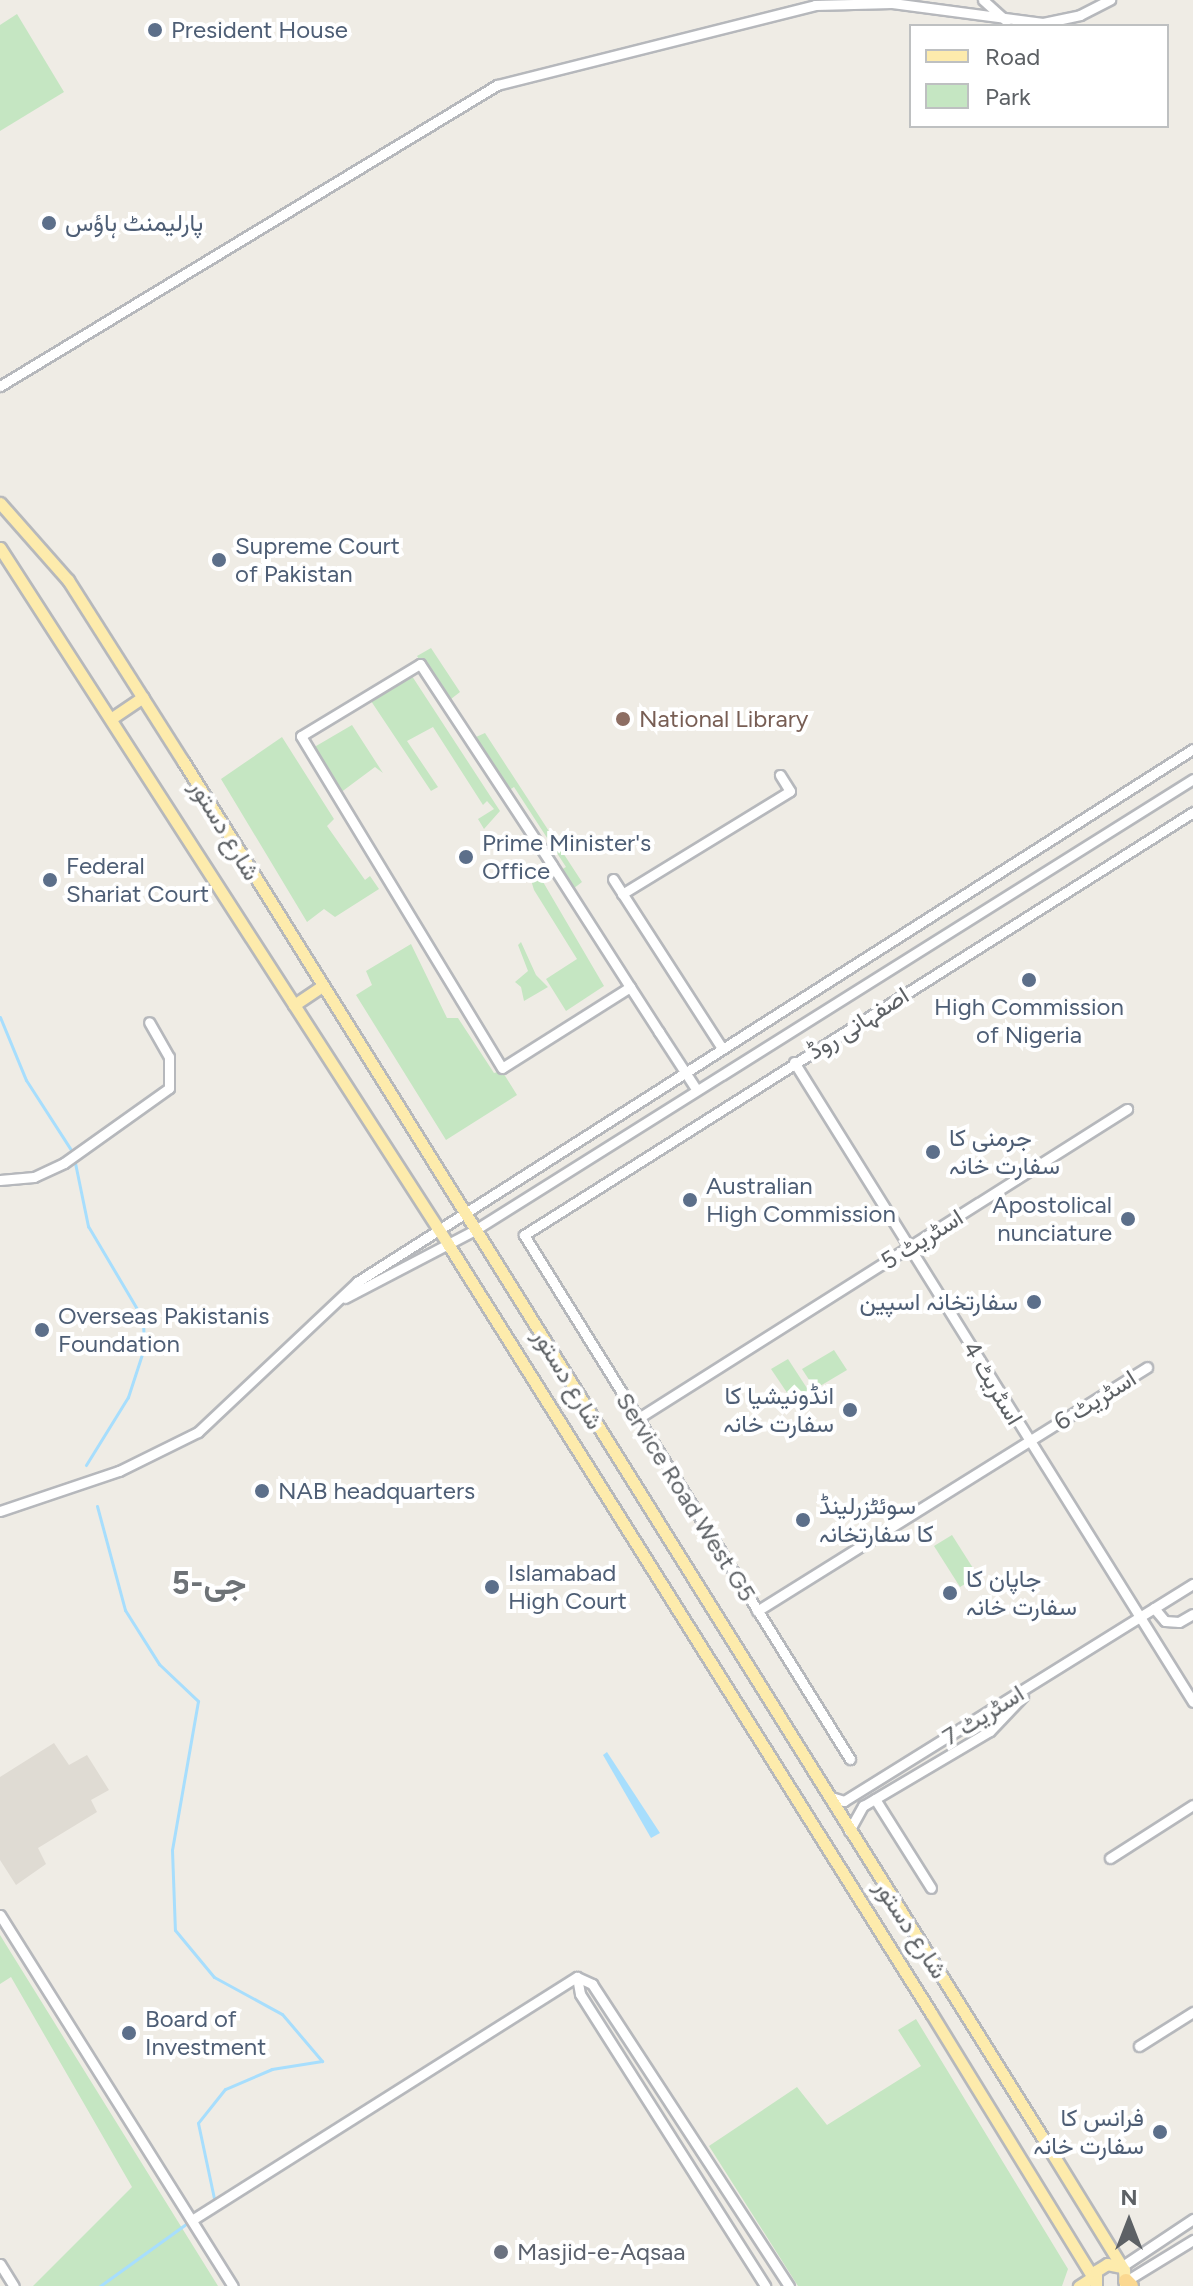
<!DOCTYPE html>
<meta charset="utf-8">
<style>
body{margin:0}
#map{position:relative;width:1193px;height:2286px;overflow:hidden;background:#efece5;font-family:Figtree,Vazirmatn,sans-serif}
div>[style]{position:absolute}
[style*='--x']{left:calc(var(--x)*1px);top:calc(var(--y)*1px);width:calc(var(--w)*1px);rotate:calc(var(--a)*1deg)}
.education>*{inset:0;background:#dfdbd3}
.green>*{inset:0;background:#c5e6c2}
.water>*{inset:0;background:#a7defd}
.stream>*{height:3px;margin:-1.5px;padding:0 1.5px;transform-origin:1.5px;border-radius:1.5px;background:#a7defd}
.roads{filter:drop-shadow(2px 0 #b6b8bc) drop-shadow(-2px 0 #b6b8bc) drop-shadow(0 2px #b6b8bc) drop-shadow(0 -2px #b6b8bc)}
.minor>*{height:9px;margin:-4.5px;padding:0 4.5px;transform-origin:4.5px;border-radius:4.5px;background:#fff}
.major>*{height:11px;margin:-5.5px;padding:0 5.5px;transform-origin:5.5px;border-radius:5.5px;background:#fdebac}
.highway>*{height:14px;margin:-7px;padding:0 7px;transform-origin:7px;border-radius:7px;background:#fbd891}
.dots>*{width:22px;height:22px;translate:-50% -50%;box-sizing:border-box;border:4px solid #fff;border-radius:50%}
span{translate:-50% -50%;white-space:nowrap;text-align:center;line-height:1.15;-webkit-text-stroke:8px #fff;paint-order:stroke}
.service-label{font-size:24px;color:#4e5e75}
.left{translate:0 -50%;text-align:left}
.right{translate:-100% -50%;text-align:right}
.education-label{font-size:24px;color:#785e54}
.street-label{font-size:24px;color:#5d6165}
.worship-label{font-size:24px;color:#5b616d}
.district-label{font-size:32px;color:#6e7377;font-weight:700}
.legend{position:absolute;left:909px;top:24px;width:260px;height:104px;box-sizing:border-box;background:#fff;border:2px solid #bec0c1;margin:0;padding:10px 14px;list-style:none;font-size:24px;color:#5d6165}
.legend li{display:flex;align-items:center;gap:16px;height:40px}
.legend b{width:40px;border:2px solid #bec0c1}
.north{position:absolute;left:1089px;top:2182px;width:80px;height:80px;-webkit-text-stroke:6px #fff;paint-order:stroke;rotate:0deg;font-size:22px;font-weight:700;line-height:32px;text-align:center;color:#5d6165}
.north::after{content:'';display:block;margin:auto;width:28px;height:36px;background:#5d6165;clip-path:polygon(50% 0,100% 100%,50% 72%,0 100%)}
</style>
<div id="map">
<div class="education">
<i style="clip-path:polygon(54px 1743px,69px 1765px,87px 1755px,109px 1790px,91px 1800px,97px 1812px,38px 1848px,46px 1864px,16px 1885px,0 1860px,0 1777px)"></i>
</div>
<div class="green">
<i style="clip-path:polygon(17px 14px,64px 92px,0 131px,0 25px)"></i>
<i style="clip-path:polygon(431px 648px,460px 692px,451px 699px,476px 737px,485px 733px,582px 882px,569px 892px,557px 872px,566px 867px,514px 787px,506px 792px,417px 656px)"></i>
<i style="clip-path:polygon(410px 673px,500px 811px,484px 829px,478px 819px,494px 809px,487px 801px,483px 805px,433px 727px,407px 741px,438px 787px,431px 791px,369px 698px)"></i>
<i style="clip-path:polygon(352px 725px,383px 773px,375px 767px,340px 793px,311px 749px)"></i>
<i style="clip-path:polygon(282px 737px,334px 819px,327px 826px,365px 880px,370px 876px,379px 889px,335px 917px,324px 909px,307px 922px,221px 779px)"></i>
<i style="clip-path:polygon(539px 875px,604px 986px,566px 1011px,546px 979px,577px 959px,534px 890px,531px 880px)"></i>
<i style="clip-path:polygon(521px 942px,536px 975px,548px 987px,524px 1001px,521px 987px,515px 982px,528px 971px,518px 945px)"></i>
<i style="clip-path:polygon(411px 944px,447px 1018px,458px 1018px,494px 1073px,502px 1071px,517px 1095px,446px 1140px,356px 995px,372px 985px,366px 971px)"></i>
<i style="clip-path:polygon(834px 1350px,847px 1370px,815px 1389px,802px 1369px)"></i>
<i style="clip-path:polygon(788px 1359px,814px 1399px,798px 1409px,771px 1369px)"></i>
<i style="clip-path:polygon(952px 1535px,978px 1576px,960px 1587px,934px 1546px)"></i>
<i style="clip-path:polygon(0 1936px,0 1935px,218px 2286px,33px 2286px,132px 2187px,11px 1977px,0 1984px)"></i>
<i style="clip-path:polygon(916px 2019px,1068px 2269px,1062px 2286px,798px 2286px,709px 2146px,797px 2087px,827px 2125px,921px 2066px,898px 2030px)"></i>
</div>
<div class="water">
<i style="clip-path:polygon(607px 1752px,660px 1833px,651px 1838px,603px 1755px)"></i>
</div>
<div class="stream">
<i style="--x:0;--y:1017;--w:68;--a:67.6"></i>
<i style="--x:26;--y:1080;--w:87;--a:57.2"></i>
<i style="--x:73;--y:1153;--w:75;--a:78.4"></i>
<i style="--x:88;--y:1226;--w:108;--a:59.4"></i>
<i style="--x:143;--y:1319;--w:29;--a:88"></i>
<i style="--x:144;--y:1348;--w:52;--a:108.1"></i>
<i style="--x:128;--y:1397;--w:80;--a:121.7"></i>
<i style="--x:97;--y:1506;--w:108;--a:74.9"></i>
<i style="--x:125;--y:1610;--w:64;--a:57.8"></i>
<i style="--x:159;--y:1664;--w:54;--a:43.5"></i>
<i style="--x:198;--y:1701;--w:151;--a:99.9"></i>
<i style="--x:172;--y:1850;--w:80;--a:87.9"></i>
<i style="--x:175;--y:1930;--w:61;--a:50.3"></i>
<i style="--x:214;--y:1977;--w:77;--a:28.6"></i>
<i style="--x:282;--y:2014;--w:62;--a:49.6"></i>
<i style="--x:322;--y:2061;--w:51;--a:170.9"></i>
<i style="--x:272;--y:2069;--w:51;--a:156.9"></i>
<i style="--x:225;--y:2089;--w:43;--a:128.5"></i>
<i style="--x:198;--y:2123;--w:82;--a:78"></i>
<i style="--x:100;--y:2286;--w:111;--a:-35.8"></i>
</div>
<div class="roads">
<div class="minor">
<i style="--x:983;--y:0;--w:31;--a:42"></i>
<i style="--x:0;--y:386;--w:581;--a:-31.2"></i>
<i style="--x:497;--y:85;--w:328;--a:-14.1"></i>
<i style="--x:815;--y:5;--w:77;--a:-1.5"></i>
<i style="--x:892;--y:3;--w:152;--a:7.5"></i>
<i style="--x:1043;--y:23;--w:38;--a:-12"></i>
<i style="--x:1080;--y:15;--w:34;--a:-27"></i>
<i style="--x:613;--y:879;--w:201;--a:57.2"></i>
<i style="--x:622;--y:894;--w:197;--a:-31.5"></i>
<i style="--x:790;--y:791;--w:19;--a:-122"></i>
<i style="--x:630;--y:987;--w:151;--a:147.7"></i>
<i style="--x:502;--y:1068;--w:388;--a:-121.2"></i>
<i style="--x:301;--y:736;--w:139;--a:-31.2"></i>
<i style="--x:420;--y:664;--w:240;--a:56.7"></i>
<i style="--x:552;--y:865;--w:145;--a:57.4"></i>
<i style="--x:630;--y:987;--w:54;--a:57.2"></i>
<i style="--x:659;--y:1032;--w:68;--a:57"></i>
<i style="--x:794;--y:1062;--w:754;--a:58.06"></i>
<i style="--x:0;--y:1180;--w:34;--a:-5"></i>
<i style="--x:34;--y:1177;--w:33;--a:-25"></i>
<i style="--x:64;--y:1163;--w:129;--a:-35.5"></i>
<i style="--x:169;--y:1088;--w:31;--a:-90"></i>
<i style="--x:169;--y:1057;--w:40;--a:-119.7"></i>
<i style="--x:345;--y:1298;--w:147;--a:-27.6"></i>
<i style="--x:475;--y:1230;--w:848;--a:-32.13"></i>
<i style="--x:637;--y:1419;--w:580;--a:-32.32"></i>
<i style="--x:0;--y:1511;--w:126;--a:-18.6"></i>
<i style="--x:119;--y:1471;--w:88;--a:-26.3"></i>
<i style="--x:198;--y:1432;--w:219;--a:-43.3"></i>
<i style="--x:357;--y:1282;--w:991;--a:-32.52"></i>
<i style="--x:1154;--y:1608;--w:17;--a:50"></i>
<i style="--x:1165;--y:1621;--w:14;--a:4"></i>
<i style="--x:1179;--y:1622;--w:16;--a:-30"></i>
<i style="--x:757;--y:1611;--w:460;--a:-32"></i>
<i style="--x:850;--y:1759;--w:617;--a:-121.89"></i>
<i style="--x:524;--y:1235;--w:792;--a:-32.3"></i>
<i style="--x:828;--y:1796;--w:17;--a:17"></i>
<i style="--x:844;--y:1801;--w:411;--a:-31.9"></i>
<i style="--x:875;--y:1799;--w:105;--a:57.8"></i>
<i style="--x:849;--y:1831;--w:29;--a:-61"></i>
<i style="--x:863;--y:1806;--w:147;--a:-30.6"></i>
<i style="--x:990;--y:1731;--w:48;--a:-46.7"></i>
<i style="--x:1110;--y:1858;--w:98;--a:-32.6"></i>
<i style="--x:0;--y:1915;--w:438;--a:57.9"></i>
<i style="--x:577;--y:1977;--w:17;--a:25"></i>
<i style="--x:592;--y:1984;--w:361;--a:56.9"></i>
<i style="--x:577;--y:1977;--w:17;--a:80"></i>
<i style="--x:580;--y:1994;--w:346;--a:57.6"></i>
<i style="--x:1139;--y:2046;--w:64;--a:-32.2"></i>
<i style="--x:192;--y:2220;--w:455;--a:-32.3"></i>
<i style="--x:0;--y:2264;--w:26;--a:58"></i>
<i style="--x:1121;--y:2267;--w:87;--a:-33.7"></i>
<i style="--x:1126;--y:2281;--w:79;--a:-31.5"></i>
</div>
<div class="major">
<i style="--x:0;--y:503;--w:103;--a:48.6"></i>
<i style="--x:68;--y:580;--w:214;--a:57.6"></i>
<i style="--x:183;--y:761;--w:1626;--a:58.02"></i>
<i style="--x:1044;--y:2140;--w:153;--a:58.4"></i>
<i style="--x:1124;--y:2270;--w:16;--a:86"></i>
<i style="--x:0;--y:548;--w:828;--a:57.23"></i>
<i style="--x:448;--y:1244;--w:908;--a:57.87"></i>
<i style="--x:931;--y:2013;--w:310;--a:58.5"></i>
<i style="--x:1093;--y:2277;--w:17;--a:147"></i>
<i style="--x:112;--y:718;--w:37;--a:-34"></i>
<i style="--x:294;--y:1005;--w:34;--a:-34"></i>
<i style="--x:1096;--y:2286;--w:15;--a:-90"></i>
<i style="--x:1096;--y:2271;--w:13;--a:-32"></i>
<i style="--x:1107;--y:2264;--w:14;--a:12"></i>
</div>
<div class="highway">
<i style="--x:1126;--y:2281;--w:7;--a:45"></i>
</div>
</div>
<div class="dots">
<i style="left:155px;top:30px;background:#5c6f8a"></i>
<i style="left:49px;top:223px;background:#5c6f8a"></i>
<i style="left:219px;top:560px;background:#5c6f8a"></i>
<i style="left:623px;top:719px;background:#8d6e63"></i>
<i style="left:466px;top:857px;background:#5c6f8a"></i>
<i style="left:50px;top:880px;background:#5c6f8a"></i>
<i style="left:1029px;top:980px;background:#5c6f8a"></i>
<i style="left:933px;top:1152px;background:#5c6f8a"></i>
<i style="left:690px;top:1200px;background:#5c6f8a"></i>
<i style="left:1128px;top:1219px;background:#5c6f8a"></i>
<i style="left:1034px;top:1302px;background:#5c6f8a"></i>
<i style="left:42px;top:1330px;background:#5c6f8a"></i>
<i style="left:850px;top:1410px;background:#5c6f8a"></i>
<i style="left:262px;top:1491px;background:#5c6f8a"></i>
<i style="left:803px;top:1520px;background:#5c6f8a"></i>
<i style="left:492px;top:1587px;background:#5c6f8a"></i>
<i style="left:950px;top:1593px;background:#5c6f8a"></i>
<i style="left:129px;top:2033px;background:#5c6f8a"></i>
<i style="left:1160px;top:2132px;background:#5c6f8a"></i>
<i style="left:501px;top:2252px;background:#6b7280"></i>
</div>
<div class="service-label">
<span class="left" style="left:171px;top:30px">President House</span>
<span class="left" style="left:65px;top:223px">پارلیمنٹ ہاؤس</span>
<span class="left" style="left:235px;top:560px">Supreme Court<br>of Pakistan</span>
<span class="left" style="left:482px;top:857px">Prime Minister's<br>Office</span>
<span class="left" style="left:66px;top:880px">Federal<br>Shariat Court</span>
<span style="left:1029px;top:1021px">High Commission<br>of Nigeria</span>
<span class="left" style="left:949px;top:1152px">جرمنی کا<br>سفارت خانہ</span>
<span class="left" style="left:706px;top:1200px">Australian<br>High Commission</span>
<span class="right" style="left:1112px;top:1219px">Apostolical<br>nunciature</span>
<span class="right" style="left:1018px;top:1302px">سفارتخانہ اسپین</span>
<span class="left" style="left:58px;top:1330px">Overseas Pakistanis<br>Foundation</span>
<span class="right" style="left:834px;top:1410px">انڈونیشیا کا<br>سفارت خانہ</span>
<span class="left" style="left:278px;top:1491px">NAB headquarters</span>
<span class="left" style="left:819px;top:1520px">سوئٹزرلینڈ<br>کا سفارتخانہ</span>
<span class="left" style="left:508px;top:1587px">Islamabad<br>High Court</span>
<span class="left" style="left:966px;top:1593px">جاپان کا<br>سفارت خانہ</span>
<span class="left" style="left:145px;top:2033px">Board of<br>Investment</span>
<span class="right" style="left:1144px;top:2132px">فرانس کا<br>سفارت خانہ</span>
</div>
<div class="education-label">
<span class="left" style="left:639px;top:719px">National Library</span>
</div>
<div class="street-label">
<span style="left:225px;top:830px;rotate:59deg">شارع دستور</span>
<span style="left:858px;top:1023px;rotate:-32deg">اصفہانی روڈ</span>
<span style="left:922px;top:1239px;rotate:-32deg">اسٹریٹ 5</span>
<span style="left:568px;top:1379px;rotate:59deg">شارع دستور</span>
<span style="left:993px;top:1383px;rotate:59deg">اسٹریٹ 4</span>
<span style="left:1095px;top:1400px;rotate:-32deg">اسٹریٹ 6</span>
<span style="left:686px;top:1497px;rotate:58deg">Service Road West G5</span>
<span style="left:983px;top:1715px;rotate:-32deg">اسٹریٹ 7</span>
<span style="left:911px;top:1929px;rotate:57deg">شارع دستور</span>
</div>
<div class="worship-label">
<span class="left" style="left:517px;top:2252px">Masjid-e-Aqsaa</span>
</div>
<div class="district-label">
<span style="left:209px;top:1583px">جی-5</span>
</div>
<ul class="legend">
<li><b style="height:10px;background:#fdebac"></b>Road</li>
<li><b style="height:22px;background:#c5e6c2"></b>Park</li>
</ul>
<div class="north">N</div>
</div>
